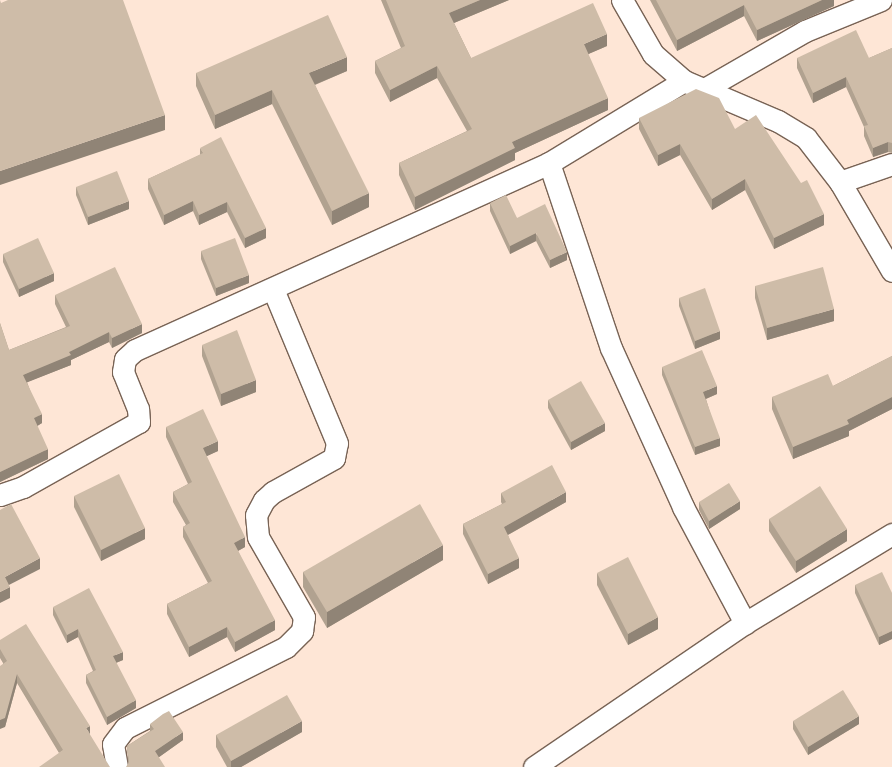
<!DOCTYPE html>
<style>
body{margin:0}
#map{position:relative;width:892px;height:767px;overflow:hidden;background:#fee6d6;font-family:Barlow,sans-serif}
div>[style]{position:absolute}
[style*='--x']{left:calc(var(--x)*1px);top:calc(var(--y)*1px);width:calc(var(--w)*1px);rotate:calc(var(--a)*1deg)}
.roads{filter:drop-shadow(1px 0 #786355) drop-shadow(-1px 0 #786355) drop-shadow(0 1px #786355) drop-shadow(0 -1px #786355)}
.minor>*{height:21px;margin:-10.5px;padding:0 10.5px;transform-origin:10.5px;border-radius:10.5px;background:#fff}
.wall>*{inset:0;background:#b1a290}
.shaded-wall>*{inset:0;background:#908476}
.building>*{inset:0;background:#cebca8}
span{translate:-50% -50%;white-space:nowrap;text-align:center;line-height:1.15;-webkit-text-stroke:4px #fff;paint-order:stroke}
</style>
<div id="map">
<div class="roads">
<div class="minor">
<i style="--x:622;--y:0;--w:62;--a:60.1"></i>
<i style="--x:653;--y:54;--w:41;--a:41.1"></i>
<i style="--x:684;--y:81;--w:102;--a:23.1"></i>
<i style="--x:778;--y:121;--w:33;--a:31"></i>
<i style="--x:806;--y:138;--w:56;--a:52.3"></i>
<i style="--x:840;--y:182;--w:103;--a:59.7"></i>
<i style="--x:706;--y:88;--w:114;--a:-29.9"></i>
<i style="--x:805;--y:31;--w:82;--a:-22.2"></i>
<i style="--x:549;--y:163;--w:195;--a:71.5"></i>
<i style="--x:611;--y:348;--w:175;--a:65.6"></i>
<i style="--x:683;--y:507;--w:132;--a:61.9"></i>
<i style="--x:840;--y:182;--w:55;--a:-19.1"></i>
<i style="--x:0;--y:495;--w:24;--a:-19"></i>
<i style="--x:23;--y:487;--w:133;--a:-29.3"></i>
<i style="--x:139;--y:422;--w:13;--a:-94"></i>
<i style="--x:138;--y:409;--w:40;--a:-112"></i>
<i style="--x:123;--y:372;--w:13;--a:-81"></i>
<i style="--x:125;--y:359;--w:13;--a:-42"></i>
<i style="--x:135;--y:350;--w:454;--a:-24.3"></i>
<i style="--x:549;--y:163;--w:158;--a:-31.3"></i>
<i style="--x:117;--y:767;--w:23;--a:-100"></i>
<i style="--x:113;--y:744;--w:20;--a:-53"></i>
<i style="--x:125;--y:728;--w:180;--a:-26.7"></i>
<i style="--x:286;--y:647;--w:23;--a:-45"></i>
<i style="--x:302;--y:631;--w:14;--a:-82"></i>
<i style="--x:304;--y:617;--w:92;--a:-119.9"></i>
<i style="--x:258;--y:537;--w:22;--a:-95"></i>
<i style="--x:256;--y:515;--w:17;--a:-62"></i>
<i style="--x:264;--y:500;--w:12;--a:-42"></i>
<i style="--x:273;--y:492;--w:70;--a:-29.1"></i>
<i style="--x:334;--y:458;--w:15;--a:-79"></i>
<i style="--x:337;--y:443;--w:167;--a:-112.6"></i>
<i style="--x:534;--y:767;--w:255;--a:-34.3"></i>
<i style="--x:745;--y:623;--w:172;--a:-31.2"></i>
</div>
</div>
<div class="wall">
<i style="clip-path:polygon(381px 0,509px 0,454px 23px,471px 58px,607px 46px,588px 54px,608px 110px,515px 153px,515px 160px,415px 210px,399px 175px,399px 163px,467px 131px,437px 78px,390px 102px,375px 73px,375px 61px,401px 48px)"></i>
<i style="clip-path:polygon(650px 0,834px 0,834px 6px,757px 41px,744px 16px,677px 51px)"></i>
<i style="clip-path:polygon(892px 48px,892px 153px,888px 152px,873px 157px,864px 136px,864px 127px,846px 87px,813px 103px,797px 68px,797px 58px,869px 58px)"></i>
<i style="clip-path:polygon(347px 71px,315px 85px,369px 207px,332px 225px,272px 104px,215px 129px,196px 86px,196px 73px)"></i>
<i style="clip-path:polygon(639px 118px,735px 129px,824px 225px,774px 249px,745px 190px,712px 210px,680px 155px,658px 166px,639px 129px)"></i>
<i style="clip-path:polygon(200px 148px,266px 238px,245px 248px,227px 212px,199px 225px,193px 211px,164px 225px,148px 189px,148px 179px,200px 155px)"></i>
<i style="clip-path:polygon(76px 187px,129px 209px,88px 225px,76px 195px)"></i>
<i style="clip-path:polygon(490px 203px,517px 218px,567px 260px,550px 268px,536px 241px,510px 254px,490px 211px)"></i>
<i style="clip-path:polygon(201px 251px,249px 283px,216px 296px,201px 259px)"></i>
<i style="clip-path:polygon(3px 254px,54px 281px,19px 297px,3px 262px)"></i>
<i style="clip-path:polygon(755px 286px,834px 321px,767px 340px,755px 298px)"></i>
<i style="clip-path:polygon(55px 295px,142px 333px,112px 348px,109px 342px,71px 360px,71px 365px,27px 382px,42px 423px,37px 426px,48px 459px,0 482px,0 323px,9px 350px,66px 327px,55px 304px)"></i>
<i style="clip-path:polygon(679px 298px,720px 339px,695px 349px,679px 306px)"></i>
<i style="clip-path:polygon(202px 345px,256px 392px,221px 406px,202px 356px)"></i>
<i style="clip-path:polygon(892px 356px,892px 409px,849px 431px,849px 436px,793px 459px,772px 409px,772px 397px,833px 386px)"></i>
<i style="clip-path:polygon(662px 367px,717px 394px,706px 399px,720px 446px,695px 455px,662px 375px)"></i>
<i style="clip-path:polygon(548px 400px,605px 431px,571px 450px,548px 408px)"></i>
<i style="clip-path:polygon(166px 427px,218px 451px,206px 456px,245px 547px,238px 551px,275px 630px,235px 652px,227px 637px,189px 657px,167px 614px,167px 604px,208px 583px,183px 537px,183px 527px,186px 525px,173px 502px,173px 492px,188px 484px,166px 437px)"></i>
<i style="clip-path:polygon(501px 493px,566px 502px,508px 535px,519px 568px,488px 584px,463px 534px,463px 524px,502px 504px,501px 502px)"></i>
<i style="clip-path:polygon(74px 496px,145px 539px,101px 561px,74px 507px)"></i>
<i style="clip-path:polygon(699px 502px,740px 509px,709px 529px,699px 510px)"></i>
<i style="clip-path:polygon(769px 519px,847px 541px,796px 573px,769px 531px)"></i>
<i style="clip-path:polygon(443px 560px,327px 628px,303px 587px,303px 572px)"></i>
<i style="clip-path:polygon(597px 573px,658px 629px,628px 645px,597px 585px)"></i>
<i style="clip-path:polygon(855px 585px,892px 593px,892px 639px,879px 645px,855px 593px)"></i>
<i style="clip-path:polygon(53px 607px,123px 660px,116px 663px,136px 708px,107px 725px,86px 683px,86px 675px,93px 671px,78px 637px,67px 643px,53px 615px)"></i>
<i style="clip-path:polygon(0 640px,90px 734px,59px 753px,17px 683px,5px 727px,3px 663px,0 658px)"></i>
<i style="clip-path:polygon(793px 721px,859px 724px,808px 755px,793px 729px)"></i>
<i style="clip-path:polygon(150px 724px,183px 740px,159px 757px,128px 763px,127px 746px,150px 731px)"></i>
<i style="clip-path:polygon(302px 732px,241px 767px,227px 767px,216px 747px,216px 735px)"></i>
</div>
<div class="shaded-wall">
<i style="clip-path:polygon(480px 0,509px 0,449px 25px,449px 13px)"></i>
<i style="clip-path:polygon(822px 0,834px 0,834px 6px,757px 41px,757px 30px)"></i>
<i style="clip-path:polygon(744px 5px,744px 16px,677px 51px,677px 40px)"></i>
<i style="clip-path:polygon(607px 34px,607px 46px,584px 56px,584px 44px)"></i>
<i style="clip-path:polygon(347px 57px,347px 71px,309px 87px,309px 73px)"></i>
<i style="clip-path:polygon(437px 66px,437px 78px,390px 102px,390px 90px)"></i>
<i style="clip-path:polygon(846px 77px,846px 87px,813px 103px,813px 93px)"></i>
<i style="clip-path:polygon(272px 90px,272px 104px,215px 129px,215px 115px)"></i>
<i style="clip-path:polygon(608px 98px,608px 110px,515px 153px,515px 160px,415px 210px,415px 197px,512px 142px)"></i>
<i style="clip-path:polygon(165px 115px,165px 130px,0 185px,0 171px)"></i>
<i style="clip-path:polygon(888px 142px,888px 152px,873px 157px,873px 148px)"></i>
<i style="clip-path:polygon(680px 144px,680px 155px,658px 166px,658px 155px)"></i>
<i style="clip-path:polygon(745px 179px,745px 190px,712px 210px,712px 199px)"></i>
<i style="clip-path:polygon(369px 193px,369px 207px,332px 225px,332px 211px)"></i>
<i style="clip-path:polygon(129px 201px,129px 209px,88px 225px,88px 217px)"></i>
<i style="clip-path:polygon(193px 201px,193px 211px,164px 225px,164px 215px)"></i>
<i style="clip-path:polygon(227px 202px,227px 212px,199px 225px,199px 215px)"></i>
<i style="clip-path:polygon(824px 214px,824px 225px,774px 249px,774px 238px)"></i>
<i style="clip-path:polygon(266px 228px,266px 238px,245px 248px,245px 238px)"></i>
<i style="clip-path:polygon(536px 233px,536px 241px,510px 254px,510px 246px)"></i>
<i style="clip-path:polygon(567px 252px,567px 260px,550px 268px,550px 260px)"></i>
<i style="clip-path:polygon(54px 273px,54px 281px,19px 297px,19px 289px)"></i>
<i style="clip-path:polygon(249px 275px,249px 283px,216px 296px,216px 288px)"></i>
<i style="clip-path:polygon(834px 309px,834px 321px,767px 340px,767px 328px)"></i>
<i style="clip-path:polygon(142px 324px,142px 333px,112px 348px,112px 338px)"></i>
<i style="clip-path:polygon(720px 331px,720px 339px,695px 349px,695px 341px)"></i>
<i style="clip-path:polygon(109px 332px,109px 342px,71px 360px,71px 365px,23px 384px,23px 375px)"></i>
<i style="clip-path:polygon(256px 380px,256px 392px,221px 406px,221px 394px)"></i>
<i style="clip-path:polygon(717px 386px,717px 394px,703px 400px,703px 392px)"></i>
<i style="clip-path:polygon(892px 397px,892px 409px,849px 431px,849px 436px,793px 459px,793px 447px)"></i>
<i style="clip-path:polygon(42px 414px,42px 423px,34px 428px,34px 418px)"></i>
<i style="clip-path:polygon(605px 423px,605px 431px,571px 450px,571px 442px)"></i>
<i style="clip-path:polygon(720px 438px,720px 446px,695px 455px,695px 447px)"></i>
<i style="clip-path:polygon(218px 441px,218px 451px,203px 458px,203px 448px)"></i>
<i style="clip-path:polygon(48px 449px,48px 459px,0 482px,0 472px)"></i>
<i style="clip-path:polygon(566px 492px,566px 502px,504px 537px,504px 527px)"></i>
<i style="clip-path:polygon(740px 501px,740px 509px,709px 529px,709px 521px)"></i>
<i style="clip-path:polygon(145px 528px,145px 539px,101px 561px,101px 550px)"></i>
<i style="clip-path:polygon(847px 529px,847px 541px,796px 573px,796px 561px)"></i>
<i style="clip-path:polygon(245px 537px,245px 547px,234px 553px,234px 543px)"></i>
<i style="clip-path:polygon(443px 545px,443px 560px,327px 628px,327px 612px)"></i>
<i style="clip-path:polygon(40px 558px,40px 569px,5px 587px,5px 577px)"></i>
<i style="clip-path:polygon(519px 558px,519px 568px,488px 584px,488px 574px)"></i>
<i style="clip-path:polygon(10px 587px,10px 598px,0 603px,0 592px)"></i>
<i style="clip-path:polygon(658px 617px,658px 629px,628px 645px,628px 634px)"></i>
<i style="clip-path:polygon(275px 620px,275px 630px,235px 652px,235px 642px)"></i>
<i style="clip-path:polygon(227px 627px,227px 637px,189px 657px,189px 647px)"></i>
<i style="clip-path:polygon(78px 629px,78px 637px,67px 643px,67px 635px)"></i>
<i style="clip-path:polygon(892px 631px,892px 639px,879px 645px,879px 637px)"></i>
<i style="clip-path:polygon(123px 652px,123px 660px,113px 664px,113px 656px)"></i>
<i style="clip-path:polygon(17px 674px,17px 683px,5px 727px,0 729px,0 720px)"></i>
<i style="clip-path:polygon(136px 700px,136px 708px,107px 725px,107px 717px)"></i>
<i style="clip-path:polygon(859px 716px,859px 724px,808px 755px,808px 747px)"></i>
<i style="clip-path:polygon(302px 721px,302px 732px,241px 767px,231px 767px,231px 761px)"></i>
<i style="clip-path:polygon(90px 726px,90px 734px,86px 728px)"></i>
<i style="clip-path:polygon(183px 732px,183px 740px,155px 760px,155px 751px)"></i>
</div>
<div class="building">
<i style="clip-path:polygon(0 0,1px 3px,8px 0,123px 0,165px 115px,0 171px)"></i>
<i style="clip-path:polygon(386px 0,480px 0,449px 13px,471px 58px,593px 3px,607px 34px,584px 44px,608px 98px,512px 142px,515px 148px,415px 197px,399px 163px,472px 129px,437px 66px,390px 90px,375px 61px,405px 46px)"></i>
<i style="clip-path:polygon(656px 0,822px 0,757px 30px,744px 5px,677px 40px)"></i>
<i style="clip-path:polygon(328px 15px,347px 57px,309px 73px,369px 193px,332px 211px,272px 90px,215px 115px,196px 73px)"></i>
<i style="clip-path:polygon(856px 30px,869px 58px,892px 48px,892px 143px,888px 142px,873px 148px,864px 126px,868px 125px,846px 77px,813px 93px,797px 58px)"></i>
<i style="clip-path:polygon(696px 89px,719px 98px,735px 129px,756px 115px,801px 183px,807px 180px,824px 214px,774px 238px,745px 179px,712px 199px,680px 144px,658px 155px,639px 118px)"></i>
<i style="clip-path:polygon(221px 137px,266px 228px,245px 238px,227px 202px,199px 215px,193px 201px,164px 215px,148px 179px,203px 153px,200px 148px)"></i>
<i style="clip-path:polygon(117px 171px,129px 201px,88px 217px,76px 187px)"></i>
<i style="clip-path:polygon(506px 195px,517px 218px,545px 204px,567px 252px,550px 260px,536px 233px,510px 246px,490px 203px)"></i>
<i style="clip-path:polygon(38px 238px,54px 273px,19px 289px,3px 254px)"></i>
<i style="clip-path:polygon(235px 238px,249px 275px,216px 288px,201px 251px)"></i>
<i style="clip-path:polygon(115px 267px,142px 324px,112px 338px,109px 332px,69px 352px,71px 355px,23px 375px,42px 414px,34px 418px,48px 449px,0 472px,0 323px,9px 350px,70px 326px,55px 295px)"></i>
<i style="clip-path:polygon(823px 267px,834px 309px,767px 328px,755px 286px)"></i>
<i style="clip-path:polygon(705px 288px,720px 331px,695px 341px,679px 298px)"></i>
<i style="clip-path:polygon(237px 330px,256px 380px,221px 394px,202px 345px)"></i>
<i style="clip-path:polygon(702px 350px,717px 386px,703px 392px,720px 438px,695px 447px,662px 367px)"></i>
<i style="clip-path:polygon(892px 356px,892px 397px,847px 420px,849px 424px,793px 447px,772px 397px,828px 374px,833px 386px)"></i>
<i style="clip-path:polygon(581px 381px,605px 423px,571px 442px,548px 400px)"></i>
<i style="clip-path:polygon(203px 409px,218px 441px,203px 448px,245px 537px,234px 543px,275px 620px,235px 642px,227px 627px,189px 647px,167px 604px,212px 581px,183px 527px,190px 523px,173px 492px,192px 482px,166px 427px)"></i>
<i style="clip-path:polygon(552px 465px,566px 492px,504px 527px,519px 558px,488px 574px,463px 524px,506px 502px,501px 493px)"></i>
<i style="clip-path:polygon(119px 474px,145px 528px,101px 550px,74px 496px)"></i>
<i style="clip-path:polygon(729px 483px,740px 501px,709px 521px,699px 502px)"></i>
<i style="clip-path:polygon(820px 486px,847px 529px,796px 561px,769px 519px)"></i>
<i style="clip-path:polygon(11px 504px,40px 558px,5px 577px,10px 587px,0 592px,0 510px)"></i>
<i style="clip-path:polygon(420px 504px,443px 545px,327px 612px,303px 572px)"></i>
<i style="clip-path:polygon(628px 557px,658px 617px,628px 634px,597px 573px)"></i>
<i style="clip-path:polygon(882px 572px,892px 593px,892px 631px,879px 637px,855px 585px)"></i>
<i style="clip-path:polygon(89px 588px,123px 652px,113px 656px,136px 700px,107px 717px,86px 675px,96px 670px,78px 629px,67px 635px,53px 607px)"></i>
<i style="clip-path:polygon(26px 624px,90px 726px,86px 728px,110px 767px,39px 767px,63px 750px,17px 674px,5px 718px,0 720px,0 666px,7px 661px,0 649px,0 640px)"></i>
<i style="clip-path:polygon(843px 690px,859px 716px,808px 747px,793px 721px)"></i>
<i style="clip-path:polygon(287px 695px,302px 721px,231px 761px,216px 735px)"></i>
<i style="clip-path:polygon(169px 711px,183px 732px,155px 751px,165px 767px,126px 767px,129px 762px,127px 746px,154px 729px,150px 724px,163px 714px)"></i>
</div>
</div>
